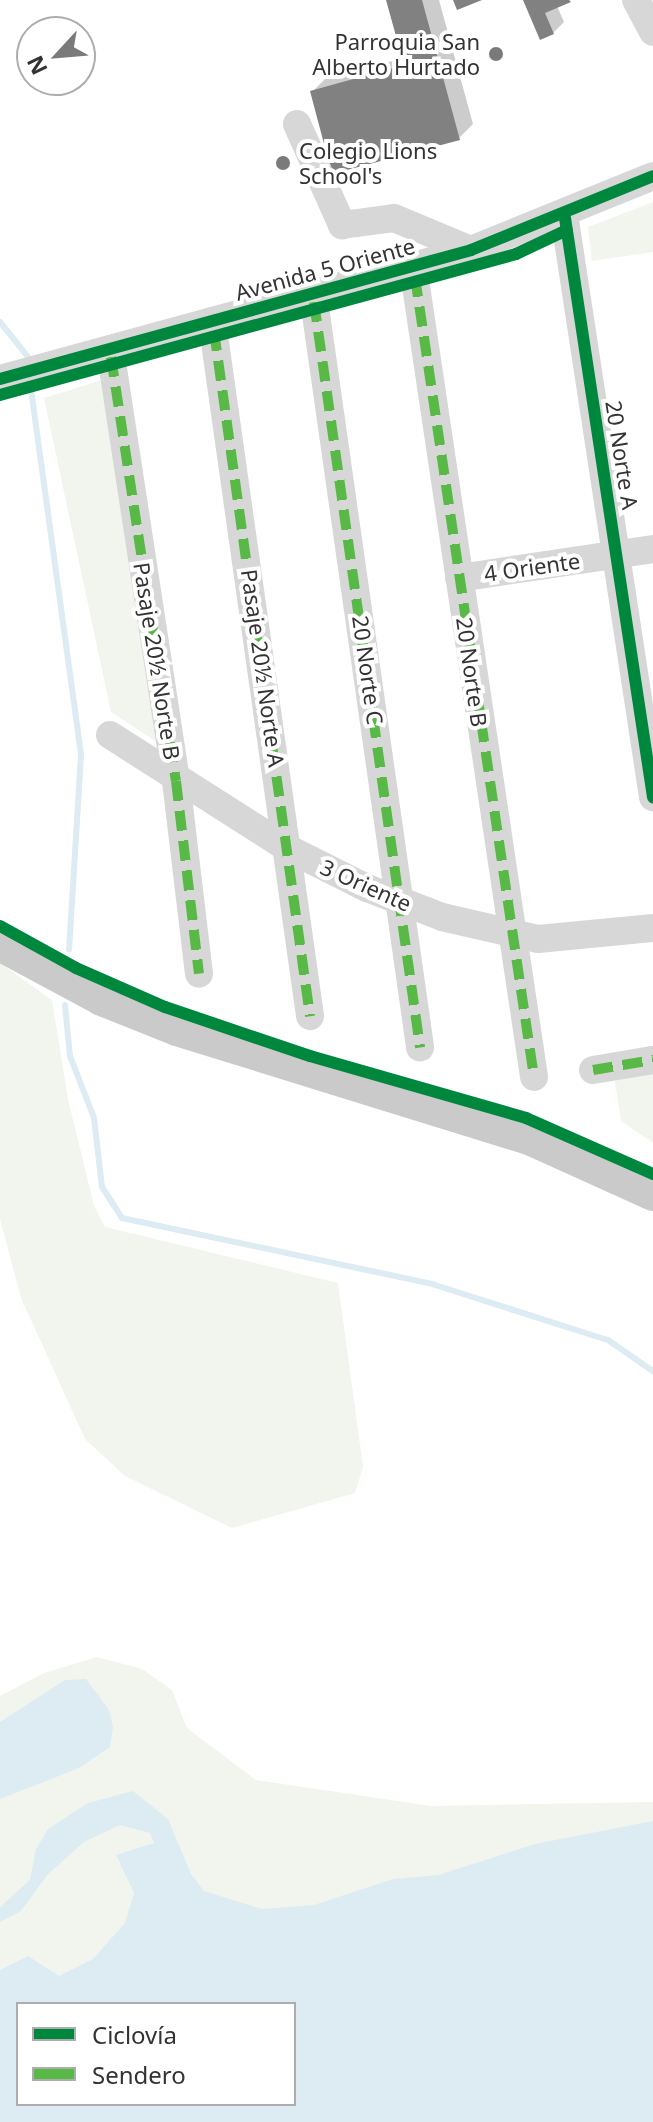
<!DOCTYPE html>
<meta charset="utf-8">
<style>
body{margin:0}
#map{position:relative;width:653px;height:2122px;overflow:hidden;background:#fff;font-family:"Noto Sans",sans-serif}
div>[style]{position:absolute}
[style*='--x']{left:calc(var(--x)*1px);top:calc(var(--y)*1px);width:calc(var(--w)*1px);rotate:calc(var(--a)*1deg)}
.green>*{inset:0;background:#f1f5ed}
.water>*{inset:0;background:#ddebf3}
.shadow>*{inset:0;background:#0003}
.stream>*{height:6px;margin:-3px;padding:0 3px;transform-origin:3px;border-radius:3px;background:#ddebf3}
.building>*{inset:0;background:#818181}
.minor>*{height:28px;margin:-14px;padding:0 14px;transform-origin:14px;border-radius:14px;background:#d7d7d7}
.major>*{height:36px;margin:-18px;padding:0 18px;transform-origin:18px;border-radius:18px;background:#cacaca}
.quiet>*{height:10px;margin-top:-5px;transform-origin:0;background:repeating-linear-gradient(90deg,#58b947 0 20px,transparent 0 30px)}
.cycleway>*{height:12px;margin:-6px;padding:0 6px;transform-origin:6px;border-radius:6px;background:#00873e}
.dots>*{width:22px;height:22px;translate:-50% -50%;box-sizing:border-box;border:4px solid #fff;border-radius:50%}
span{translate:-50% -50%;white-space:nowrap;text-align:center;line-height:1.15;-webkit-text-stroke:8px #fff;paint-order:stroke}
.poi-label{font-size:22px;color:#333}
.right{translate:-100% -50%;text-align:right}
.left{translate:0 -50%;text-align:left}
.street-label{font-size:22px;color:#333}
.legend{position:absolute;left:16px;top:2002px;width:280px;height:104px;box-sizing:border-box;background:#fff;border:2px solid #adadad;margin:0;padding:10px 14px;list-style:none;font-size:24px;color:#333}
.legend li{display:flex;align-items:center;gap:16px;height:40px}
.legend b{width:40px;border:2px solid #adadad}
.north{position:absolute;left:16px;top:16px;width:80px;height:80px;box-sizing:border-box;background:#fff;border:2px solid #adadad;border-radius:50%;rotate:244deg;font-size:22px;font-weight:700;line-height:32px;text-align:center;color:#333}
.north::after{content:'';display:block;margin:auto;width:28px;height:36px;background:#7a7a7a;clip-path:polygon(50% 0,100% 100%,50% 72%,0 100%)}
</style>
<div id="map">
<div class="green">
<i style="clip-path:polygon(653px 202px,653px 252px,592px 261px,588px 227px)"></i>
<i style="clip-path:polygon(102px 380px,160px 744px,111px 712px,44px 398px)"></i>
<i style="clip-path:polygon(0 963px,52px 1000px,68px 1099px,94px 1206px,105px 1227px,338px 1283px,363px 1467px,355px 1493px,232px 1528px,125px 1476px,85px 1439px,21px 1298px,0 1219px)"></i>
<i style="clip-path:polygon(653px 1062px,653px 1143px,621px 1121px,614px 1076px)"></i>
<i style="clip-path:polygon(evenodd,97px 1657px,142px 1669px,172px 1690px,187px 1728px,256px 1780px,431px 1806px,653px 1802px,653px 2122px,0 2122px,0 1696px,44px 1673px,97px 1657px,18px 2004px,294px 2004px,294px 2104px,18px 2104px,18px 2004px)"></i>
</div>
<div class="water">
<i style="clip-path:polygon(86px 1679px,109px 1710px,113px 1727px,110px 1747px,79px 1768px,0 1799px,0 1722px,65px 1680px)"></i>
<i style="clip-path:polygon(evenodd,133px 1791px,168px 1819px,191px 1874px,204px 1891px,262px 1909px,314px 1905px,393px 1879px,439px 1875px,535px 1844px,653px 1821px,653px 2122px,0 2122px,0 1970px,28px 1956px,59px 1976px,93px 1959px,125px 1923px,134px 1893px,116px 1855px,154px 1843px,150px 1833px,120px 1825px,84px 1842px,48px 1874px,21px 1911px,0 1922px,0 1907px,30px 1880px,36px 1849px,48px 1829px,88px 1803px,133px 1791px,18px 2004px,294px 2004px,294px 2104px,18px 2104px,18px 2004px)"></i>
</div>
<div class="shadow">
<i style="clip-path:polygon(388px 0,439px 0,473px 124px,459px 138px,312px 92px,326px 78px,404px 58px)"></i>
<i style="clip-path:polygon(525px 0,570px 0,557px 6px,564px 22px,553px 33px)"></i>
</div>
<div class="stream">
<i style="--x:0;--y:322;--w:45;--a:51.3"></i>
<i style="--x:31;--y:389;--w:369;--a:82.2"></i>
<i style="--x:81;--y:755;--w:195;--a:93.5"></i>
<i style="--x:65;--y:1005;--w:51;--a:84.4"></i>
<i style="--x:70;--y:1056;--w:66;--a:68.8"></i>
<i style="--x:94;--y:1118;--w:69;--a:83.4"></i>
<i style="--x:102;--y:1187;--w:37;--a:57"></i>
<i style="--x:122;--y:1218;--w:317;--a:12"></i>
<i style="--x:432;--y:1284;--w:185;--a:17.7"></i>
<i style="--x:608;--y:1340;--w:55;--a:34.6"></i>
</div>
<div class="building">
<i style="clip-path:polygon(386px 0,422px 0,460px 140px,332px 174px,310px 91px,404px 65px)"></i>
<i style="clip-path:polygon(453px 0,482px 0,457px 10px)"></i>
<i style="clip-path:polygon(523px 0,569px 0,571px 2px,545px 13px,554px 34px,540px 40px)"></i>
</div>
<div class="minor">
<i style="--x:636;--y:0;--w:36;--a:62"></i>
<i style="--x:297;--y:124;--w:111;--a:66"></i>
<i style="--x:342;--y:225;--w:52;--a:-7.7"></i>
<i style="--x:394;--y:218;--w:83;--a:22.6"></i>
<i style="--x:564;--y:214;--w:590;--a:81.32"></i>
<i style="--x:413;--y:266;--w:820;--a:81.51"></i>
<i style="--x:313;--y:293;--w:762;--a:81.92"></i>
<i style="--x:212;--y:321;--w:702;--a:81.97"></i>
<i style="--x:110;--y:349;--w:437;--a:81.3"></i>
<i style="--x:176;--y:781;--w:194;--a:83.2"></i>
<i style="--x:0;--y:379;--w:488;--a:-15.3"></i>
<i style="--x:471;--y:250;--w:196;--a:-22.1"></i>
<i style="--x:459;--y:578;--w:196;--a:-8.5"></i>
<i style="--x:110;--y:735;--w:212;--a:32.5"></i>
<i style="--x:289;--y:849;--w:87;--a:26.6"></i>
<i style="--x:367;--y:888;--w:80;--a:21.1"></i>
<i style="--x:442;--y:917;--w:98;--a:12.9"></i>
<i style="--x:538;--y:939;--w:116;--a:-5.5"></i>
<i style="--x:593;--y:1070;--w:61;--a:-9.5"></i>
</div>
<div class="major">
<i style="--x:0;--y:943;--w:116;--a:28.3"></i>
<i style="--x:102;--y:998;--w:81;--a:21.8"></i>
<i style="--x:177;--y:1028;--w:372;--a:17.2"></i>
<i style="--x:532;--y:1138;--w:133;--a:24.4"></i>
</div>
<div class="quiet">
<i style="--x:415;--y:277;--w:809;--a:81.54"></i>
<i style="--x:314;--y:302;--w:753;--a:81.9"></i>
<i style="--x:214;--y:331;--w:692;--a:82.02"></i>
<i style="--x:111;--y:357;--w:429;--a:81.3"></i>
<i style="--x:176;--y:781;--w:194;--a:83.2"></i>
<i style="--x:593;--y:1070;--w:61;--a:-9.5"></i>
</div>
<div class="cycleway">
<i style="--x:565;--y:218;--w:586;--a:81.36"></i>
<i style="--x:0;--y:379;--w:488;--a:-15.3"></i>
<i style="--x:471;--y:250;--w:196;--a:-22.1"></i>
<i style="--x:0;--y:395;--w:535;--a:-15.28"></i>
<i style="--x:516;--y:254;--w:56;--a:-25.2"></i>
<i style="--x:0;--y:926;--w:87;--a:28.9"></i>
<i style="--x:76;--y:968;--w:97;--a:23.7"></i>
<i style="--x:165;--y:1007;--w:153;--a:18.7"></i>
<i style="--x:310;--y:1056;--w:225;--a:16"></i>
<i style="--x:526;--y:1118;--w:139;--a:23.8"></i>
</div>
<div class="dots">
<i style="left:496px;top:54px;background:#7a7a7a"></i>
<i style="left:283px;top:163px;background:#7a7a7a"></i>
</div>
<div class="poi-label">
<span class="right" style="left:480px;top:54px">Parroquia San<br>Alberto Hurtado</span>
<span class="left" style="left:299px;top:163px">Colegio Lions<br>School's</span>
</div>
<div class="street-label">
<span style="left:325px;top:269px;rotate:-15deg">Avenida 5 Oriente</span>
<span style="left:622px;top:455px;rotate:81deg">20 Norte A</span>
<span style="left:532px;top:567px;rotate:-8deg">4 Oriente</span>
<span style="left:157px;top:661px;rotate:81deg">Pasaje 20½ Norte B</span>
<span style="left:263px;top:668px;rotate:82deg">Pasaje 20½ Norte A</span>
<span style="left:368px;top:670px;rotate:82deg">20 Norte C</span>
<span style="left:472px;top:672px;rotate:82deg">20 Norte B</span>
<span style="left:366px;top:885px;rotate:24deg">3 Oriente</span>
</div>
<ul class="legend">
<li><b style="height:10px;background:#00873e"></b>Ciclovía</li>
<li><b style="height:10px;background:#58b947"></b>Sendero</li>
</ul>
<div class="north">N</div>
</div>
